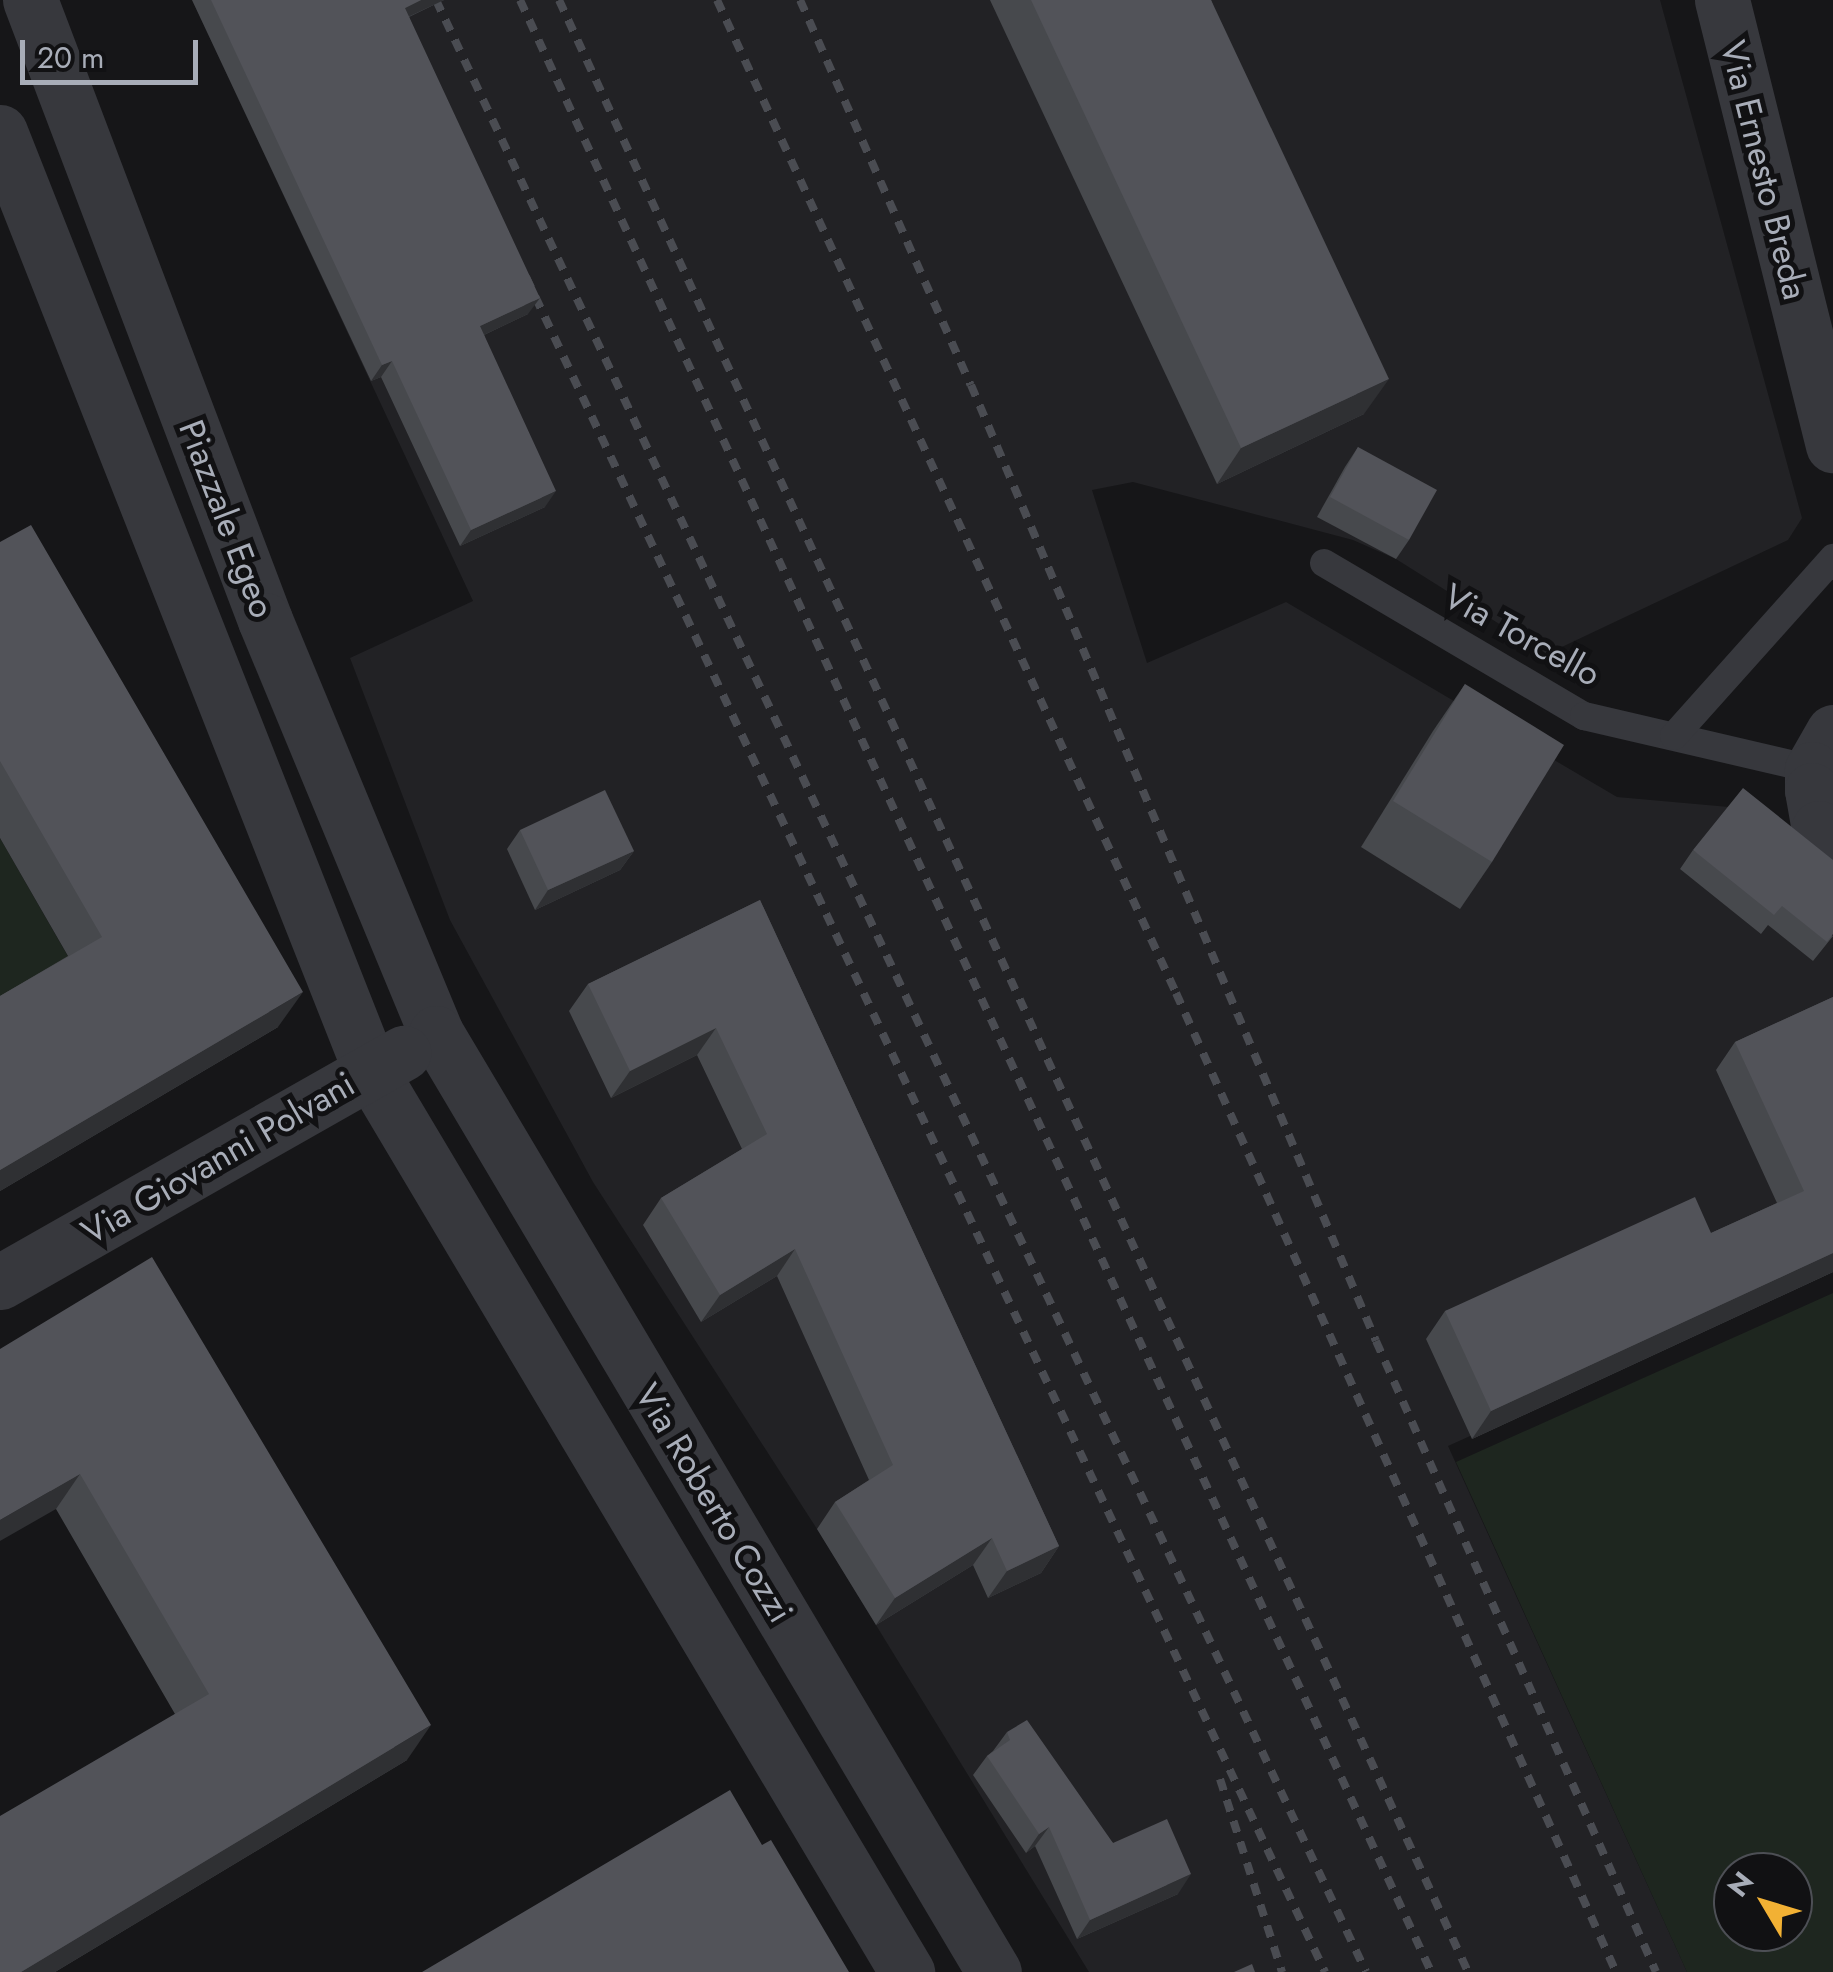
<!DOCTYPE html>
<style>
body{margin:0}
#map{position:relative;width:1833px;height:1972px;overflow:hidden;background:#161618;font-family:Jost,sans-serif}
div>[style]{position:absolute}
[style*='--x']{left:calc(var(--x)*1px);top:calc(var(--y)*1px);width:calc(var(--w)*1px);rotate:calc(var(--a)*1deg)}
.built>*{inset:0;background:#222225}
.green>*{inset:0;background:#1e261f}
.service>*{height:28px;margin:-14px;padding:0 14px;transform-origin:14px;border-radius:14px;background:#37383d}
.minor>*{height:55px;margin:-27.5px;padding:0 27.5px;transform-origin:27.5px;border-radius:27.5px;background:#37383d}
.rail>*{height:8px;margin-top:-4px;transform-origin:0;background:repeating-linear-gradient(90deg,#4a4c52 0 12px,transparent 0 22px)}
.wall>*{inset:0;background:#47494d}
.shaded-wall>*{inset:0;background:#2f3033}
.building>*{inset:0;background:#525359}
span{translate:-50% -50%;white-space:nowrap;text-align:center;line-height:1.15;-webkit-text-stroke:10px #111113;paint-order:stroke}
.street-label{font-size:35px;color:#a8adb8}
.north{position:absolute;left:1713px;top:1852px;width:100px;height:100px;box-sizing:border-box;background:#111113;border:2px solid #4d4f55;border-radius:50%;rotate:308deg;font-size:28px;font-weight:700;line-height:40px;text-align:center;color:#a8adb8}
.north::after{content:'';display:block;margin:auto;width:35px;height:45px;background:#f2b134;clip-path:polygon(50% 0,100% 100%,50% 72%,0 100%)}
.scale{position:absolute;left:20px;top:40px;width:178px;height:45px;box-sizing:border-box;border:5px solid #a8adb8;border-top:0;padding-left:12px;font-size:30px;line-height:35px;white-space:nowrap;color:#a8adb8;-webkit-text-stroke:8px #111113;paint-order:stroke}
</style>
<div id="map">
<div class="built">
<i style="clip-path:polygon(192px 0,1660px 0,1802px 518px,1788px 540px,1547px 654px,1396px 559px,1353px 540px,1133px 482px,1092px 490px,1147px 663px,1286px 602px,1617px 797px,1729px 807px,1833px 890px,1833px 1272px,1448px 1446px,1687px 1972px,1089px 1972px,817px 1529px,593px 1182px,450px 920px,350px 658px,473px 601px)"></i>
</div>
<div class="green">
<i style="clip-path:polygon(0 838px,77px 972px,0 1017px)"></i>
<i style="clip-path:polygon(evenodd,1833px 1293px,1833px 1972px,1687px 1972px,1456px 1462px,1833px 1293px,1733px 1872px,1793px 1872px,1793px 1932px,1733px 1932px,1733px 1872px)"></i>
</div>
<div class="service">
<i style="--x:1324;--y:563;--w:302;--a:30.5"></i>
<i style="--x:1584;--y:716;--w:234;--a:13.1"></i>
<i style="--x:1674;--y:736;--w:239;--a:-48.2"></i>
</div>
<div class="minor">
<i style="--x:30;--y:0;--w:663;--a:69.24"></i>
<i style="--x:265;--y:620;--w:447;--a:67.5"></i>
<i style="--x:436;--y:1033;--w:1092;--a:59.28"></i>
<i style="--x:1722;--y:0;--w:459;--a:76"></i>
<i style="--x:0;--y:132;--w:1011;--a:68.46"></i>
<i style="--x:371;--y:1072;--w:1048;--a:59.22"></i>
<i style="--x:1833;--y:732;--w:43;--a:119.6"></i>
<i style="--x:1812;--y:769;--w:21;--a:90"></i>
<i style="--x:1812;--y:790;--w:39;--a:80"></i>
<i style="--x:1819;--y:828;--w:27;--a:59"></i>
<i style="--x:0;--y:1282;--w:464;--a:-29.6"></i>
</div>
<div class="rail">
<i style="--x:436;--y:0;--w:2180;--a:64.75"></i>
<i style="--x:520;--y:0;--w:2172;--a:65.2"></i>
<i style="--x:559;--y:0;--w:2171;--a:65.25"></i>
<i style="--x:717;--y:0;--w:1094;--a:65.19"></i>
<i style="--x:1176;--y:993;--w:1073;--a:65.8"></i>
<i style="--x:800;--y:0;--w:421;--a:66.1"></i>
<i style="--x:971;--y:385;--w:1038;--a:67.04"></i>
<i style="--x:1376;--y:1341;--w:690;--a:66.07"></i>
<i style="--x:526;--y:277;--w:1874;--a:64.76"></i>
<i style="--x:1220;--y:1779;--w:203;--a:72.2"></i>
</div>
<div class="wall">
<i style="clip-path:polygon(192px 0,444px 0,409px 17px,528px 314px,484px 335px,545px 507px,460px 546px,381px 377px,371px 381px)"></i>
<i style="clip-path:polygon(990px 0,1211px 0,1364px 414px,1217px 484px)"></i>
<i style="clip-path:polygon(1358px 447px,1409px 540px,1396px 559px,1317px 517px,1345px 467px)"></i>
<i style="clip-path:polygon(0 542px,278px 1027px,0 1191px,0 996px,68px 956px,0 838px)"></i>
<i style="clip-path:polygon(1465px 684px,1492px 862px,1460px 909px,1361px 847px,1433px 731px)"></i>
<i style="clip-path:polygon(520px 830px,634px 851px,620px 870px,535px 910px,507px 849px)"></i>
<i style="clip-path:polygon(1693px 850px,1833px 936px,1813px 961px,1768px 925px,1761px 934px,1680px 869px)"></i>
<i style="clip-path:polygon(760px 900px,1059px 1546px,1041px 1573px,988px 1598px,973px 1565px,876px 1625px,817px 1529px,835px 1502px,869px 1480px,777px 1276px,701px 1322px,643px 1225px,661px 1198px,742px 1149px,697px 1055px,611px 1098px,569px 1011px,588px 984px)"></i>
<i style="clip-path:polygon(1833px 997px,1833px 1272px,1472px 1439px,1426px 1339px,1445px 1311px,1711px 1233px,1777px 1203px,1716px 1070px,1735px 1042px)"></i>
<i style="clip-path:polygon(0 1349px,407px 1760px,55px 1972px,0 1972px,175px 1714px,56px 1509px)"></i>
<i style="clip-path:polygon(1007px 1732px,1113px 1843px,1178px 1894px,1077px 1939px,1035px 1846px,1026px 1853px,973px 1775px,987px 1756px,993px 1751px)"></i>
</div>
<div class="shaded-wall">
<i style="clip-path:polygon(421px 0,444px 0,393px 24px,405px 8px)"></i>
<i style="clip-path:polygon(540px 298px,528px 314px,469px 342px,480px 326px)"></i>
<i style="clip-path:polygon(392px 361px,381px 377px,371px 381px,382px 365px)"></i>
<i style="clip-path:polygon(1389px 379px,1364px 414px,1217px 484px,1241px 448px)"></i>
<i style="clip-path:polygon(556px 491px,545px 507px,460px 546px,471px 530px)"></i>
<i style="clip-path:polygon(634px 851px,620px 870px,535px 910px,548px 890px)"></i>
<i style="clip-path:polygon(303px 992px,278px 1027px,0 1191px,0 1170px)"></i>
<i style="clip-path:polygon(716px 1028px,697px 1055px,611px 1098px,630px 1071px)"></i>
<i style="clip-path:polygon(795px 1249px,777px 1276px,701px 1322px,720px 1295px)"></i>
<i style="clip-path:polygon(1833px 1253px,1833px 1272px,1472px 1439px,1491px 1411px)"></i>
<i style="clip-path:polygon(80px 1474px,56px 1509px,0 1541px,0 1520px)"></i>
<i style="clip-path:polygon(992px 1538px,973px 1565px,876px 1625px,895px 1598px)"></i>
<i style="clip-path:polygon(1059px 1546px,1041px 1573px,988px 1598px,1007px 1571px)"></i>
<i style="clip-path:polygon(431px 1725px,407px 1760px,55px 1972px,21px 1972px)"></i>
<i style="clip-path:polygon(1049px 1827px,1035px 1846px,1026px 1853px,1039px 1834px)"></i>
<i style="clip-path:polygon(1191px 1874px,1178px 1894px,1077px 1939px,1090px 1920px)"></i>
</div>
<div class="building">
<i style="clip-path:polygon(211px 0,421px 0,405px 8px,540px 298px,480px 326px,556px 491px,471px 530px,392px 361px,382px 365px)"></i>
<i style="clip-path:polygon(1031px 0,1211px 0,1389px 379px,1241px 448px)"></i>
<i style="clip-path:polygon(1358px 447px,1437px 490px,1409px 540px,1330px 497px)"></i>
<i style="clip-path:polygon(31px 525px,303px 992px,0 1170px,0 996px,102px 937px,0 761px,0 542px)"></i>
<i style="clip-path:polygon(1465px 684px,1564px 745px,1492px 862px,1393px 801px)"></i>
<i style="clip-path:polygon(1743px 788px,1833px 860px,1833px 934px,1827px 942px,1782px 906px,1774px 915px,1693px 850px)"></i>
<i style="clip-path:polygon(605px 790px,634px 851px,548px 890px,520px 830px)"></i>
<i style="clip-path:polygon(760px 900px,1059px 1546px,1007px 1571px,992px 1538px,895px 1598px,835px 1502px,893px 1465px,795px 1249px,720px 1295px,661px 1198px,767px 1134px,716px 1028px,630px 1071px,588px 984px)"></i>
<i style="clip-path:polygon(1833px 997px,1833px 1253px,1491px 1411px,1445px 1311px,1695px 1197px,1711px 1233px,1804px 1191px,1735px 1042px)"></i>
<i style="clip-path:polygon(152px 1257px,431px 1725px,21px 1972px,0 1972px,0 1816px,209px 1694px,80px 1474px,0 1520px,0 1349px)"></i>
<i style="clip-path:polygon(1027px 1720px,1113px 1843px,1167px 1819px,1191px 1874px,1090px 1920px,1049px 1827px,1039px 1834px,987px 1756px,1010px 1740px,1007px 1732px)"></i>
<i style="clip-path:polygon(730px 1790px,762px 1845px,771px 1840px,849px 1972px,422px 1972px)"></i>
<i style="clip-path:polygon(1252px 1964px,1255px 1972px,1234px 1972px)"></i>
</div>
<div class="street-label">
<span style="left:1764px;top:170px;rotate:76deg">Via Ernesto Breda</span>
<span style="left:227px;top:519px;rotate:69deg">Piazzale Egeo</span>
<span style="left:1522px;top:635px;rotate:29deg">Via Torcello</span>
<span style="left:218px;top:1158px;rotate:-30deg">Via Giovanni Polvani</span>
<span style="left:714px;top:1503px;rotate:59deg">Via Roberto Cozzi</span>
</div>
<div class="north">N</div>
<div class="scale">20 m</div>
</div>
